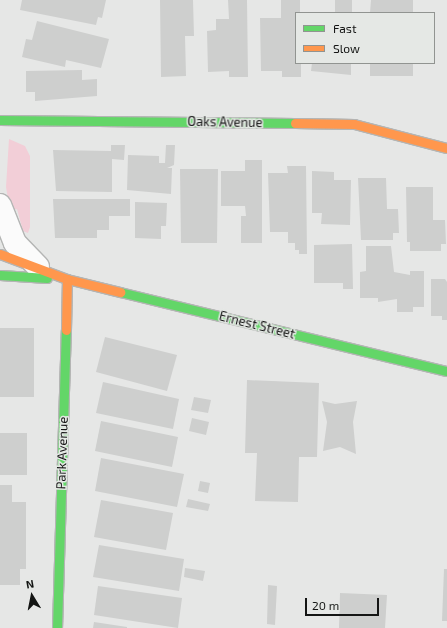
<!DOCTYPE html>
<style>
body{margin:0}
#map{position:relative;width:447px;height:628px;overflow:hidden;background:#e6e7e6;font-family:"Exo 2",sans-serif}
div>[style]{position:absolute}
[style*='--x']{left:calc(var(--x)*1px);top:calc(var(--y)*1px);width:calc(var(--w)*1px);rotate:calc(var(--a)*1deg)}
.green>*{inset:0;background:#f2ced7}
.building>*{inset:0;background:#cecfce}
.roads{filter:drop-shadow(1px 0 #b4b5b4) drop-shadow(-1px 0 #b4b5b4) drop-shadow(0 1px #b4b5b4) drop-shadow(0 -1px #b4b5b4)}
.street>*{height:22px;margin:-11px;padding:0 11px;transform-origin:11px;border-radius:11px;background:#fbfbfb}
.fast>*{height:9px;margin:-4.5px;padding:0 4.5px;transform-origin:4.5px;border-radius:4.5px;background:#63d668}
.slow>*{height:9px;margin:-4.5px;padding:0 4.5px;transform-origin:4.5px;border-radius:4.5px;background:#ff974d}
span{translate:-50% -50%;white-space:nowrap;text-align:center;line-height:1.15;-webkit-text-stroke:3px #e5e8e5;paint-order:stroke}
.street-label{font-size:13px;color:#141514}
.legend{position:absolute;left:295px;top:12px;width:140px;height:52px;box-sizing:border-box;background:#e5e8e5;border:1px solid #919491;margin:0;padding:5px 7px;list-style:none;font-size:12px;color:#141514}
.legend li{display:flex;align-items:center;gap:8px;height:20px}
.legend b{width:20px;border:1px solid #919491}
.north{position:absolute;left:12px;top:576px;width:40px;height:40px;-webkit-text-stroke:3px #e5e8e5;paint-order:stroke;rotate:350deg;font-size:11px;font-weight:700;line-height:16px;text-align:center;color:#141514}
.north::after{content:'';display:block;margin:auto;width:14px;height:18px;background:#141514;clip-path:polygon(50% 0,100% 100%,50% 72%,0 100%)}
.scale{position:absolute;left:305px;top:598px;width:74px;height:18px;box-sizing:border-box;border:2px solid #141514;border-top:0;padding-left:5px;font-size:12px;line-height:14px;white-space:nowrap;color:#141514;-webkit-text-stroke:3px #e5e8e5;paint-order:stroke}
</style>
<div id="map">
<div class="green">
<i style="clip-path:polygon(9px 139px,25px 146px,30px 156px,30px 227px,28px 233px,23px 231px,17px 209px,10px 211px,6px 187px)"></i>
</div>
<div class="building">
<i style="clip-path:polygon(22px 0,106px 0,102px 18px,98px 17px,96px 25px,20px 10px)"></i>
<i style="clip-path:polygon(160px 0,193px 0,194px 36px,185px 36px,186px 76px,161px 77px)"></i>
<i style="clip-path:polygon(228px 0,247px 0,248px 77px,229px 77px,229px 71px,208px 72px,207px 31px,216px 30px,216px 19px,229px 19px)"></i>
<i style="clip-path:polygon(281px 0,300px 0,300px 13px,296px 13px,296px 63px,301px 63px,301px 77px,282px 77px,282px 71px,261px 71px,260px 18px,281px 18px)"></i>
<i style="clip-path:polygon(335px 0,352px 0,352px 13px,335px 13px)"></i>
<i style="clip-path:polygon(371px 0,413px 0,413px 13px,370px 13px)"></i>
<i style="clip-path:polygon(37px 21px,109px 39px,101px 68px,66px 60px,65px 67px,22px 57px,26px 39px,32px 40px)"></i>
<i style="clip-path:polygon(312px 63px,351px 63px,351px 75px,311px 71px)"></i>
<i style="clip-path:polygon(370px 63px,413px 63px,413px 76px,370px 76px)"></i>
<i style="clip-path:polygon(82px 70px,82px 80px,97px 79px,97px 96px,35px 101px,35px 92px,26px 92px,26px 71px)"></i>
<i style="clip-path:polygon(111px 145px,125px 145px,124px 160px,112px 159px,112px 192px,56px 191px,53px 150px,111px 151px)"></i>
<i style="clip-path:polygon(166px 145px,175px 145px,174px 165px,167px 168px,172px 168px,171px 194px,127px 190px,128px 155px,159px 156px,159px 163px,165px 163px)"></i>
<i style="clip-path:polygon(245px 160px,262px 160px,262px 243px,241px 243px,241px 216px,246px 216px,245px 206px,221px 206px,221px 171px,245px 171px)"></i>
<i style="clip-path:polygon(287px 166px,306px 166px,307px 254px,299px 254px,299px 250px,295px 250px,295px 243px,288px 243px,288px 232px,270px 232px,268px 173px,288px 173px)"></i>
<i style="clip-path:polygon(180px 169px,218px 169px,217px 243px,181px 243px)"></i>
<i style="clip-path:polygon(312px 171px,334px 172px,334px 180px,351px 180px,350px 225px,321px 224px,322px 213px,312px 213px)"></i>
<i style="clip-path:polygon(358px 178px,386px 178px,387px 209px,398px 209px,399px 233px,393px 233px,393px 240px,361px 240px)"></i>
<i style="clip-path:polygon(406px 187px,433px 187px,433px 220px,445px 220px,446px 244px,441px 244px,441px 251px,410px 251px,410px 242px,407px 242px)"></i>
<i style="clip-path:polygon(53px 199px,130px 199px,130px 216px,109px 216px,109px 230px,97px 230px,97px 238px,55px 238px)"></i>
<i style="clip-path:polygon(135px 202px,167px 203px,166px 226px,161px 226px,161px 239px,135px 238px)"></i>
<i style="clip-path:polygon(352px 244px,353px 289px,343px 289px,343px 283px,314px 283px,314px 245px)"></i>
<i style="clip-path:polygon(366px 246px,391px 246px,394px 272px,410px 275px,410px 271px,424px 271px,424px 307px,413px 307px,413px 312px,397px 312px,397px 299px,378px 302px,378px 298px,360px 298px,360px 272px,366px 271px)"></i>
<i style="clip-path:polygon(431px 279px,445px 279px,447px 282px,447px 320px,442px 320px,442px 316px,431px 316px)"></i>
<i style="clip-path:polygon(0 328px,34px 328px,34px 397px,0 397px)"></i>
<i style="clip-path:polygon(105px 337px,177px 355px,167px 391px,96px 372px)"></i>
<i style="clip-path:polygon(247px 380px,319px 383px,317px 457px,299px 457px,298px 502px,255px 501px,257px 453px,245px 453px)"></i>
<i style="clip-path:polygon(103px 382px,179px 399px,173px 429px,96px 413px)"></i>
<i style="clip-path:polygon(194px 397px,211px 400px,208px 413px,191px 410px)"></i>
<i style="clip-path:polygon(322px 401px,335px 404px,357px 401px,353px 422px,356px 454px,340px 447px,323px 451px,327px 422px)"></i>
<i style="clip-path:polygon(192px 418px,209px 422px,206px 435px,189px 431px)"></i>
<i style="clip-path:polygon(101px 421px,178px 437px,172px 467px,95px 451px)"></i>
<i style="clip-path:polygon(0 433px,27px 433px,27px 475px,0 475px)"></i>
<i style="clip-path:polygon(101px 458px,184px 474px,177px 507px,95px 491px)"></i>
<i style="clip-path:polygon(200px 481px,210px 483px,208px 493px,198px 491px)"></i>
<i style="clip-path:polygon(0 485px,12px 485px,12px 502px,26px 502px,26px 569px,20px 569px,20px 585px,0 585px)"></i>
<i style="clip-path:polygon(188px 499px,210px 504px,208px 511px,186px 507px)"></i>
<i style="clip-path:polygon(101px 500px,173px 513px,166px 550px,94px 537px)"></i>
<i style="clip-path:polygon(99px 545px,184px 559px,179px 591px,93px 577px)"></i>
<i style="clip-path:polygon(185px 568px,205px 571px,203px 581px,184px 577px)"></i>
<i style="clip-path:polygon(444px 569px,447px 569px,447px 621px,442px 621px)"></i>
<i style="clip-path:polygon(268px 585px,277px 586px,275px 625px,267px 624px)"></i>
<i style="clip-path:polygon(98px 586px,182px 598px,178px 628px,94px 615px)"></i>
<i style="clip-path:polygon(340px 593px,387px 595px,385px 628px,339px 628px)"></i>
<i style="clip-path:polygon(94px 622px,127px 627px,127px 628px,93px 628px)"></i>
</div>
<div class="roads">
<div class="street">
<i style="--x:0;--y:205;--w:41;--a:68.5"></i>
<i style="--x:15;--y:243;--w:33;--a:46"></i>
</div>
<div class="fast">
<i style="--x:0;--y:120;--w:295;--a:0.6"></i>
<i style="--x:0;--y:275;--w:47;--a:3.7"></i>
<i style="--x:120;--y:292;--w:336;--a:13.6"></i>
<i style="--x:57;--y:628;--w:298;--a:-88.3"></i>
</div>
<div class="slow">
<i style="--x:295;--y:123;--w:59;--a:1"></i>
<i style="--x:354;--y:124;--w:96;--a:14.5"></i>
<i style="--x:0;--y:254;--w:72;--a:20.5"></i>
<i style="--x:67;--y:279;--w:55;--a:13.8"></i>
<i style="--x:66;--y:330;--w:51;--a:-88.9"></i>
</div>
</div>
<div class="street-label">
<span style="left:225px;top:122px;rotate:1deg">Oaks Avenue</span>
<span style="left:257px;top:325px;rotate:14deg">Ernest Street</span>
<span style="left:62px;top:453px;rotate:-88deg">Park Avenue</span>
</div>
<ul class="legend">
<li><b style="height:5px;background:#63d668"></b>Fast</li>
<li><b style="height:5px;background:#ff974d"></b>Slow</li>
</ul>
<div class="north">N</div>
<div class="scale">20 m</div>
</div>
